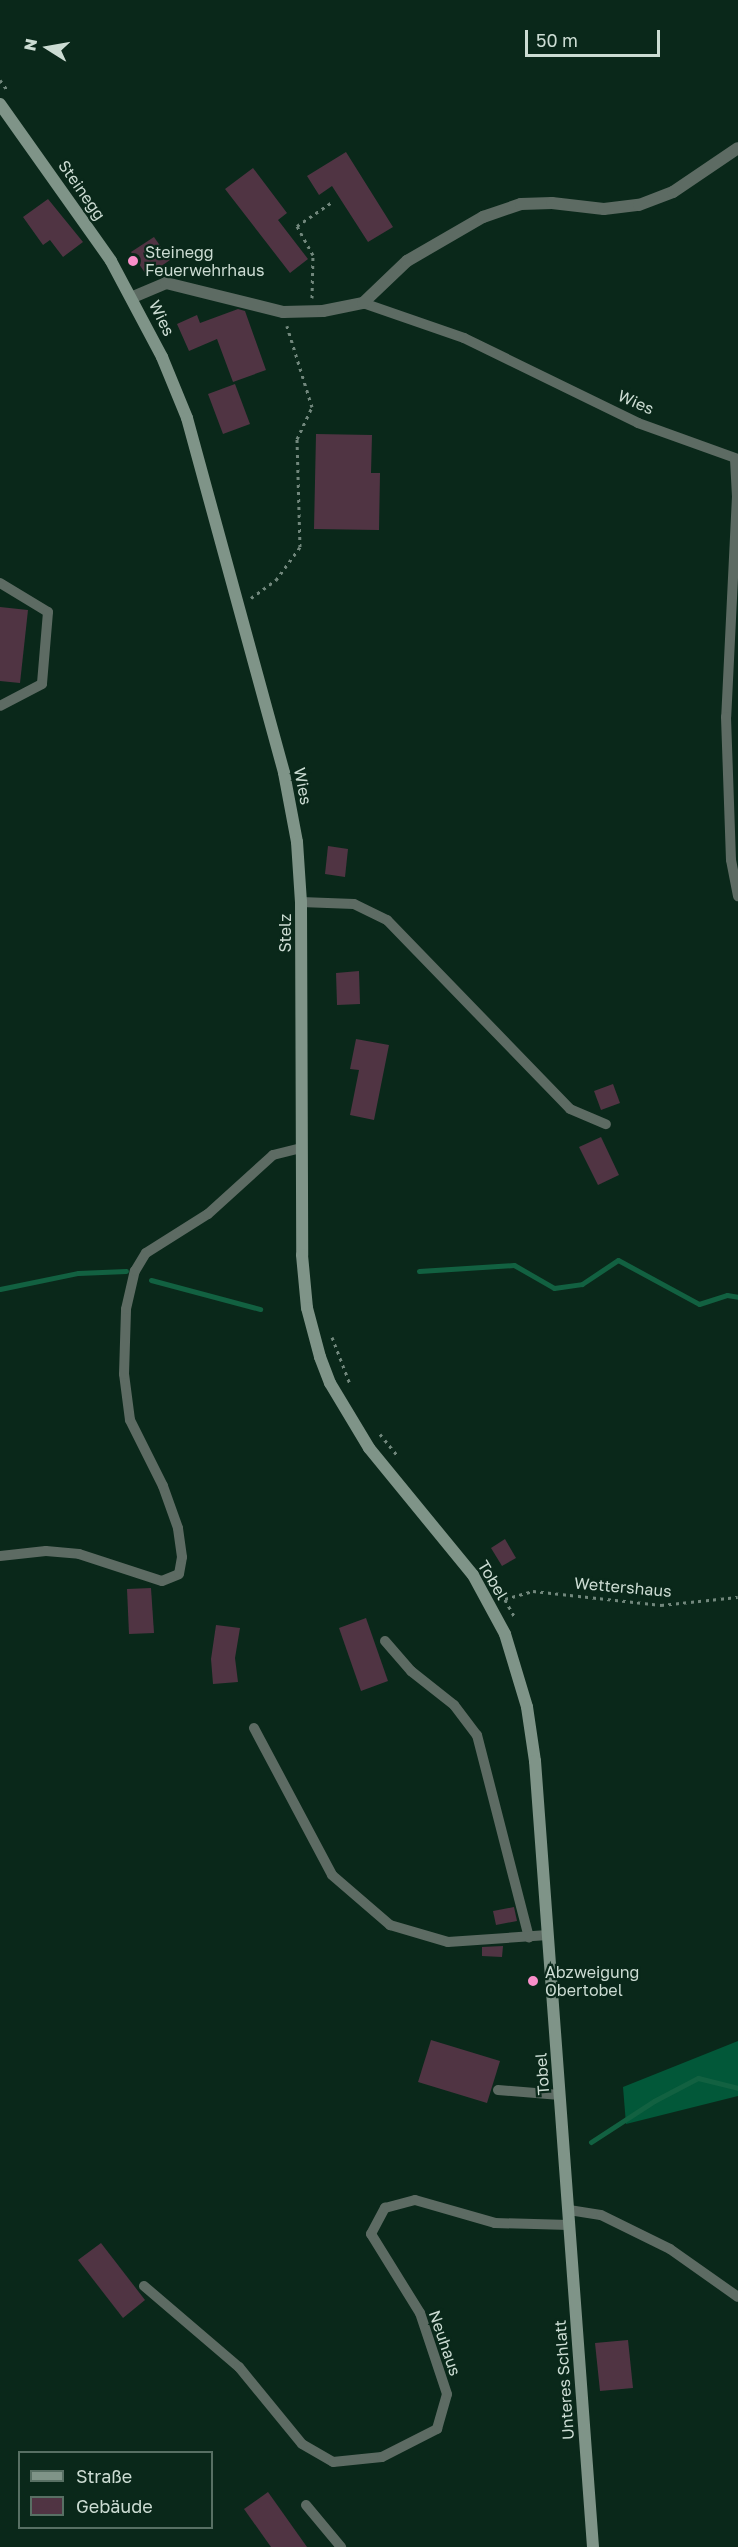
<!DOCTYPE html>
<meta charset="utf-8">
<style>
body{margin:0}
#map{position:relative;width:738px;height:2547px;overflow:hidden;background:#0a281a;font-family:"Golos Text",sans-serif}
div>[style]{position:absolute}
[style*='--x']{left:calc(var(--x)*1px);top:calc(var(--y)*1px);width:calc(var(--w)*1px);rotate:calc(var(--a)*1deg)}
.forest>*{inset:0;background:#025839}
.stream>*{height:5px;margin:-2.5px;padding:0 2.5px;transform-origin:2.5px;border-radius:2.5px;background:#126141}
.building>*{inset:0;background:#503443}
.path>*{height:3px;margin-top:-1.5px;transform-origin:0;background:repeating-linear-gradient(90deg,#71877c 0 3px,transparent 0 7.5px)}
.service>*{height:10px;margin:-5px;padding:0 5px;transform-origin:5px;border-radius:5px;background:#5d6b63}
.minor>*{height:12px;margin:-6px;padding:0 6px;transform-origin:6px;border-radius:6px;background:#5d6b63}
.secondary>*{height:12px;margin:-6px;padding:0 6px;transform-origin:6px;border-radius:6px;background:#7f9488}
.dots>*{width:16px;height:16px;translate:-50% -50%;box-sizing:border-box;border:3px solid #0a281a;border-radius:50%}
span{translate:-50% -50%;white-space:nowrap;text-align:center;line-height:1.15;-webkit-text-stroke:4.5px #0a281a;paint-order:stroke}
.street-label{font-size:16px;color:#ccdcd3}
.poi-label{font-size:16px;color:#ccdcd3}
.left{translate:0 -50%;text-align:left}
.legend{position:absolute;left:18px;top:2451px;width:195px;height:78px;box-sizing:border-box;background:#0a281a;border:2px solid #587064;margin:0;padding:8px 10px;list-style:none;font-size:18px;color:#ccdcd3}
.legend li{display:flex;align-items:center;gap:12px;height:30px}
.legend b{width:30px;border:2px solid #587064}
.north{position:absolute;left:18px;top:18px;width:60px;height:60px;-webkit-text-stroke:4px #0a281a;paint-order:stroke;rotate:281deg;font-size:16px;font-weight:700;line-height:24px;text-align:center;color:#ccdcd3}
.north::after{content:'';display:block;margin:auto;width:21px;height:27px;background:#ccdcd3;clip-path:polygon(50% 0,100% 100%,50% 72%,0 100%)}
.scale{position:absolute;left:525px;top:30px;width:135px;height:27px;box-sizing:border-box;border:3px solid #ccdcd3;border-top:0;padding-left:8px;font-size:18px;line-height:21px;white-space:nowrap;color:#ccdcd3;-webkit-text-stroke:4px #0a281a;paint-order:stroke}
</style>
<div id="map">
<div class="forest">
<i style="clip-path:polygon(738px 2041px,738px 2096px,626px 2124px,623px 2087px)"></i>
</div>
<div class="stream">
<i style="--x:419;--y:1271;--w:95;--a:-3.6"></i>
<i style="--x:514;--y:1265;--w:46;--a:29.9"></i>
<i style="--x:554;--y:1288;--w:28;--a:-8"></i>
<i style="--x:582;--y:1284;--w:43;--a:-33.7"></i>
<i style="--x:618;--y:1260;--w:92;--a:28.5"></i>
<i style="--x:699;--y:1304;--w:29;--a:-18"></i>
<i style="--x:727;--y:1295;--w:11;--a:10"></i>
<i style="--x:151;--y:1280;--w:113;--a:14.9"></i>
<i style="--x:0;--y:1289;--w:80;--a:-11.6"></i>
<i style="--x:78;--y:1273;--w:48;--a:-2.4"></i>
<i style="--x:591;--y:2142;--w:75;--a:-33.1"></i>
<i style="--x:654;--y:2101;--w:50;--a:-27.6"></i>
<i style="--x:698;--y:2078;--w:41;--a:14"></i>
</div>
<div class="building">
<i style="clip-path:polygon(346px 152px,393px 227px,368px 242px,332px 186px,319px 195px,307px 176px)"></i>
<i style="clip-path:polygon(253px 168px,287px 213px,278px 220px,308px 259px,290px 273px,225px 189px)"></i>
<i style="clip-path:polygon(48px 199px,83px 242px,63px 257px,50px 240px,43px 245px,23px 217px)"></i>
<i style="clip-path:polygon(154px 237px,170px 260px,147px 276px,131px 252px)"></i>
<i style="clip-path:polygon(238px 309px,245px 311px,266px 370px,233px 382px,217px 339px,189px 351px,177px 324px,197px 315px,200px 323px)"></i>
<i style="clip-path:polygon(235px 384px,250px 424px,223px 434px,208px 394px)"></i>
<i style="clip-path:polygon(316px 434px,372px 435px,371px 473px,380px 473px,379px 530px,314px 529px)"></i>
<i style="clip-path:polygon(0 607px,28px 610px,20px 683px,0 681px)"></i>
<i style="clip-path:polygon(328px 846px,348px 849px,345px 877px,325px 874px)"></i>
<i style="clip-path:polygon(359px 971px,360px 1004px,337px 1005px,336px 973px)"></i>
<i style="clip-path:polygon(356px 1039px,389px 1045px,374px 1120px,350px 1115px,359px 1070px,350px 1069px)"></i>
<i style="clip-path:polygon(613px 1084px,620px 1103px,601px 1110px,594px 1091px)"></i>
<i style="clip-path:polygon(601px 1137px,619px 1175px,598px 1185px,579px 1147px)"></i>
<i style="clip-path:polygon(505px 1539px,516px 1558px,502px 1566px,491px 1548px)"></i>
<i style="clip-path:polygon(151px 1588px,154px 1633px,129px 1634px,127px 1589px)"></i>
<i style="clip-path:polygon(366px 1618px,388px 1681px,361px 1691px,339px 1628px)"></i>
<i style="clip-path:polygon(216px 1625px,240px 1628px,235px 1658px,238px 1682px,213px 1684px,211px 1659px)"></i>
<i style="clip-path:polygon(514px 1907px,517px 1921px,496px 1925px,493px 1911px)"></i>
<i style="clip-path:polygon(503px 1946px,502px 1957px,482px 1956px,482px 1947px)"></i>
<i style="clip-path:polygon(431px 2040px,500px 2061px,487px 2103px,418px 2082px)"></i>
<i style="clip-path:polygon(101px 2243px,145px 2300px,123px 2318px,78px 2260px)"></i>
<i style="clip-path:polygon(628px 2340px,633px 2388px,600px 2391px,595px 2343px)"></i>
<i style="clip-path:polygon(268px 2492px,307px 2547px,271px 2547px,244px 2509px)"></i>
</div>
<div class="path">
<i style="--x:0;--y:80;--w:14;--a:54"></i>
<i style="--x:312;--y:298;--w:43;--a:-88.7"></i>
<i style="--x:313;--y:255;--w:33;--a:-119"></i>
<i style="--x:297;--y:226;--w:42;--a:-34.4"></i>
<i style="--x:251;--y:598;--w:31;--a:-36"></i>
<i style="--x:276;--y:580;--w:41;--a:-54"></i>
<i style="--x:300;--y:547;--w:108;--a:-91.6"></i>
<i style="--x:297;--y:439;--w:35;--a:-65"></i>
<i style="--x:312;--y:407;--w:85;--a:-107.2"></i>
<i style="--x:332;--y:1337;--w:50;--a:69"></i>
<i style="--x:380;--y:1434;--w:26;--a:51"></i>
<i style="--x:494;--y:1580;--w:41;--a:60.9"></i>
<i style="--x:505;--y:1599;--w:29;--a:-16"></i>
<i style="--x:533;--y:1591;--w:129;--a:6.2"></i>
<i style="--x:661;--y:1605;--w:77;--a:-5.9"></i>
</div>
<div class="service">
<i style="--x:363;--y:303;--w:107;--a:19.1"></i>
<i style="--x:464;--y:338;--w:194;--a:26"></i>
<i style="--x:638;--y:423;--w:106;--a:19.8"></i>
<i style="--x:735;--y:459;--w:37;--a:87"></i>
<i style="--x:737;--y:496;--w:221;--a:92.8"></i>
<i style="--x:726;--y:717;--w:143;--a:88"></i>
<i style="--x:731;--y:860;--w:37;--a:79"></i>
<i style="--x:0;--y:583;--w:56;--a:31.1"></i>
<i style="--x:48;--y:612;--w:72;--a:94.8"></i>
<i style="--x:42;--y:684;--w:47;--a:152.4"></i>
<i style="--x:301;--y:902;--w:53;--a:2.2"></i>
<i style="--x:354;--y:904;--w:37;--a:26"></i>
<i style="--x:387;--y:920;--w:263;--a:45.9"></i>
<i style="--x:570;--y:1109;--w:39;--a:23"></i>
<i style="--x:0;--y:1556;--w:46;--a:-6.2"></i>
<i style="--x:46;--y:1551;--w:33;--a:5"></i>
<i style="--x:79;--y:1554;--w:87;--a:18"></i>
<i style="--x:162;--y:1581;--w:18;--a:-22"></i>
<i style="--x:179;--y:1574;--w:17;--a:-80"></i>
<i style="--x:182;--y:1557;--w:29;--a:-98"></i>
<i style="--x:178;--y:1528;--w:45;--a:-109.7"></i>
<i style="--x:163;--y:1486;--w:74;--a:-116.6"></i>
<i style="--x:130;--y:1420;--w:46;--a:-97.4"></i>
<i style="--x:124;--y:1374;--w:65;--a:-88.2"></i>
<i style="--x:126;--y:1309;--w:39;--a:-77"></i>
<i style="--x:135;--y:1271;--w:21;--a:-59"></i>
<i style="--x:146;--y:1253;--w:73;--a:-32.2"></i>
<i style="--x:208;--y:1214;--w:88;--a:-42.2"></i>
<i style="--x:273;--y:1155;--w:29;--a:-14"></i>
<i style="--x:385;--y:1641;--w:40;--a:49"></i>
<i style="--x:411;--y:1671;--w:55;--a:38.3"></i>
<i style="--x:454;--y:1705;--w:38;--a:53"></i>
<i style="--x:477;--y:1735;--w:209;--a:75.6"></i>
<i style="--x:254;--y:1728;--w:166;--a:62"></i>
<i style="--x:332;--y:1875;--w:77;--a:40.8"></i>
<i style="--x:390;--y:1925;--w:60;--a:16.3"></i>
<i style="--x:448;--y:1942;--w:100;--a:-4"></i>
<i style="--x:498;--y:2090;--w:62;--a:4.6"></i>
<i style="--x:569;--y:2210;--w:32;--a:9"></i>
<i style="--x:601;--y:2215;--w:77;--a:26.2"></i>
<i style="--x:670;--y:2249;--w:83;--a:35.2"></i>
<i style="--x:144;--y:2286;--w:125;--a:40.5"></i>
<i style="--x:239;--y:2367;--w:99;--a:50.7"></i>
<i style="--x:302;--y:2444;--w:36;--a:30"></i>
<i style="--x:333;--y:2462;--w:49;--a:-5.8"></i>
<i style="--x:382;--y:2457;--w:62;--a:-27"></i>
<i style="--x:437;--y:2429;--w:36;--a:-74"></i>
<i style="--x:447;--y:2394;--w:85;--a:-108.4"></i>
<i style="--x:420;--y:2313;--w:93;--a:-121.8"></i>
<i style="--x:371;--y:2234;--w:30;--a:-62"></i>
<i style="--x:385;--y:2208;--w:31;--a:-15"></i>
<i style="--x:415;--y:2200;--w:83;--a:16"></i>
<i style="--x:495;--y:2223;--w:74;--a:1.5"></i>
<i style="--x:306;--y:2505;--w:55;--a:50.2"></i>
</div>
<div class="minor">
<i style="--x:133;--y:297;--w:36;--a:-23"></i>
<i style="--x:166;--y:283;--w:121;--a:13.9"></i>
<i style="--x:283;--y:312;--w:40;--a:-1.4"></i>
<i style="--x:323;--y:311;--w:41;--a:-11.3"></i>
<i style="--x:363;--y:303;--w:61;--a:-43.7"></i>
<i style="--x:407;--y:261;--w:88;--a:-30.1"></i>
<i style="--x:483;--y:217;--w:40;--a:-18.9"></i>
<i style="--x:521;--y:204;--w:31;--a:-2"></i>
<i style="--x:552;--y:203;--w:52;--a:6.6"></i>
<i style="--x:604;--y:209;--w:35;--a:-7"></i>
<i style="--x:639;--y:205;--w:36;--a:-21"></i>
<i style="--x:673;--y:192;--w:78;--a:-34.1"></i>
</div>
<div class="secondary">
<i style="--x:0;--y:104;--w:192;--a:54.7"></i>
<i style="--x:111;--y:261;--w:109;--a:62"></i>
<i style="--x:162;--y:357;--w:66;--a:67.7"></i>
<i style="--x:187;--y:418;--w:368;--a:74.7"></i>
<i style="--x:284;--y:773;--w:70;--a:79.3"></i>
<i style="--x:297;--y:842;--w:60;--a:86.2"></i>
<i style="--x:301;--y:902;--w:353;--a:89.8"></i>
<i style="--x:302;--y:1255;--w:53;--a:84.6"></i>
<i style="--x:307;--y:1308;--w:51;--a:75.1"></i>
<i style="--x:320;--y:1357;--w:28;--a:69"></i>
<i style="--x:330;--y:1383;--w:76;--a:59"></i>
<i style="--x:369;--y:1448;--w:164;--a:50.7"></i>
<i style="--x:473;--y:1575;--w:67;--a:61.5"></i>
<i style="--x:505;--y:1634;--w:76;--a:73.2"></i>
<i style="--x:527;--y:1707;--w:55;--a:81.6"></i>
<i style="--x:535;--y:1761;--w:788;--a:85.78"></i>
</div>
<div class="dots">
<i style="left:133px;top:261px;background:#f98fca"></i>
<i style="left:533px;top:1981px;background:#f98fca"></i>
</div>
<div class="street-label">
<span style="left:82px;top:190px;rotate:55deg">Steinegg</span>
<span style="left:162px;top:318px;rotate:64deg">Wies</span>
<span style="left:636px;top:402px;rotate:24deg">Wies</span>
<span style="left:303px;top:786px;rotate:79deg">Wies</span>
<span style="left:285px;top:933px;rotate:-90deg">Stelz</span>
<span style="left:493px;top:1580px;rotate:59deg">Tobel</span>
<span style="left:623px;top:1587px;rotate:5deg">Wettershaus</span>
<span style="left:542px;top:2074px;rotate:-94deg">Tobel</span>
<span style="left:445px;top:2343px;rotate:71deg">Neuhaus</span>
<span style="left:564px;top:2380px;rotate:-94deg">Unteres Schlatt</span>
</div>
<div class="poi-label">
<span class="left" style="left:145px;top:261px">Steinegg<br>Feuerwehrhaus</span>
<span class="left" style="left:545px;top:1981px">Abzweigung<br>Obertobel</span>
</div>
<ul class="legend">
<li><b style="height:8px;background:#7f9488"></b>Straße</li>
<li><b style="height:16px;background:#503443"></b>Gebäude</li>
</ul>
<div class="north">N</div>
<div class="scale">50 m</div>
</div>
